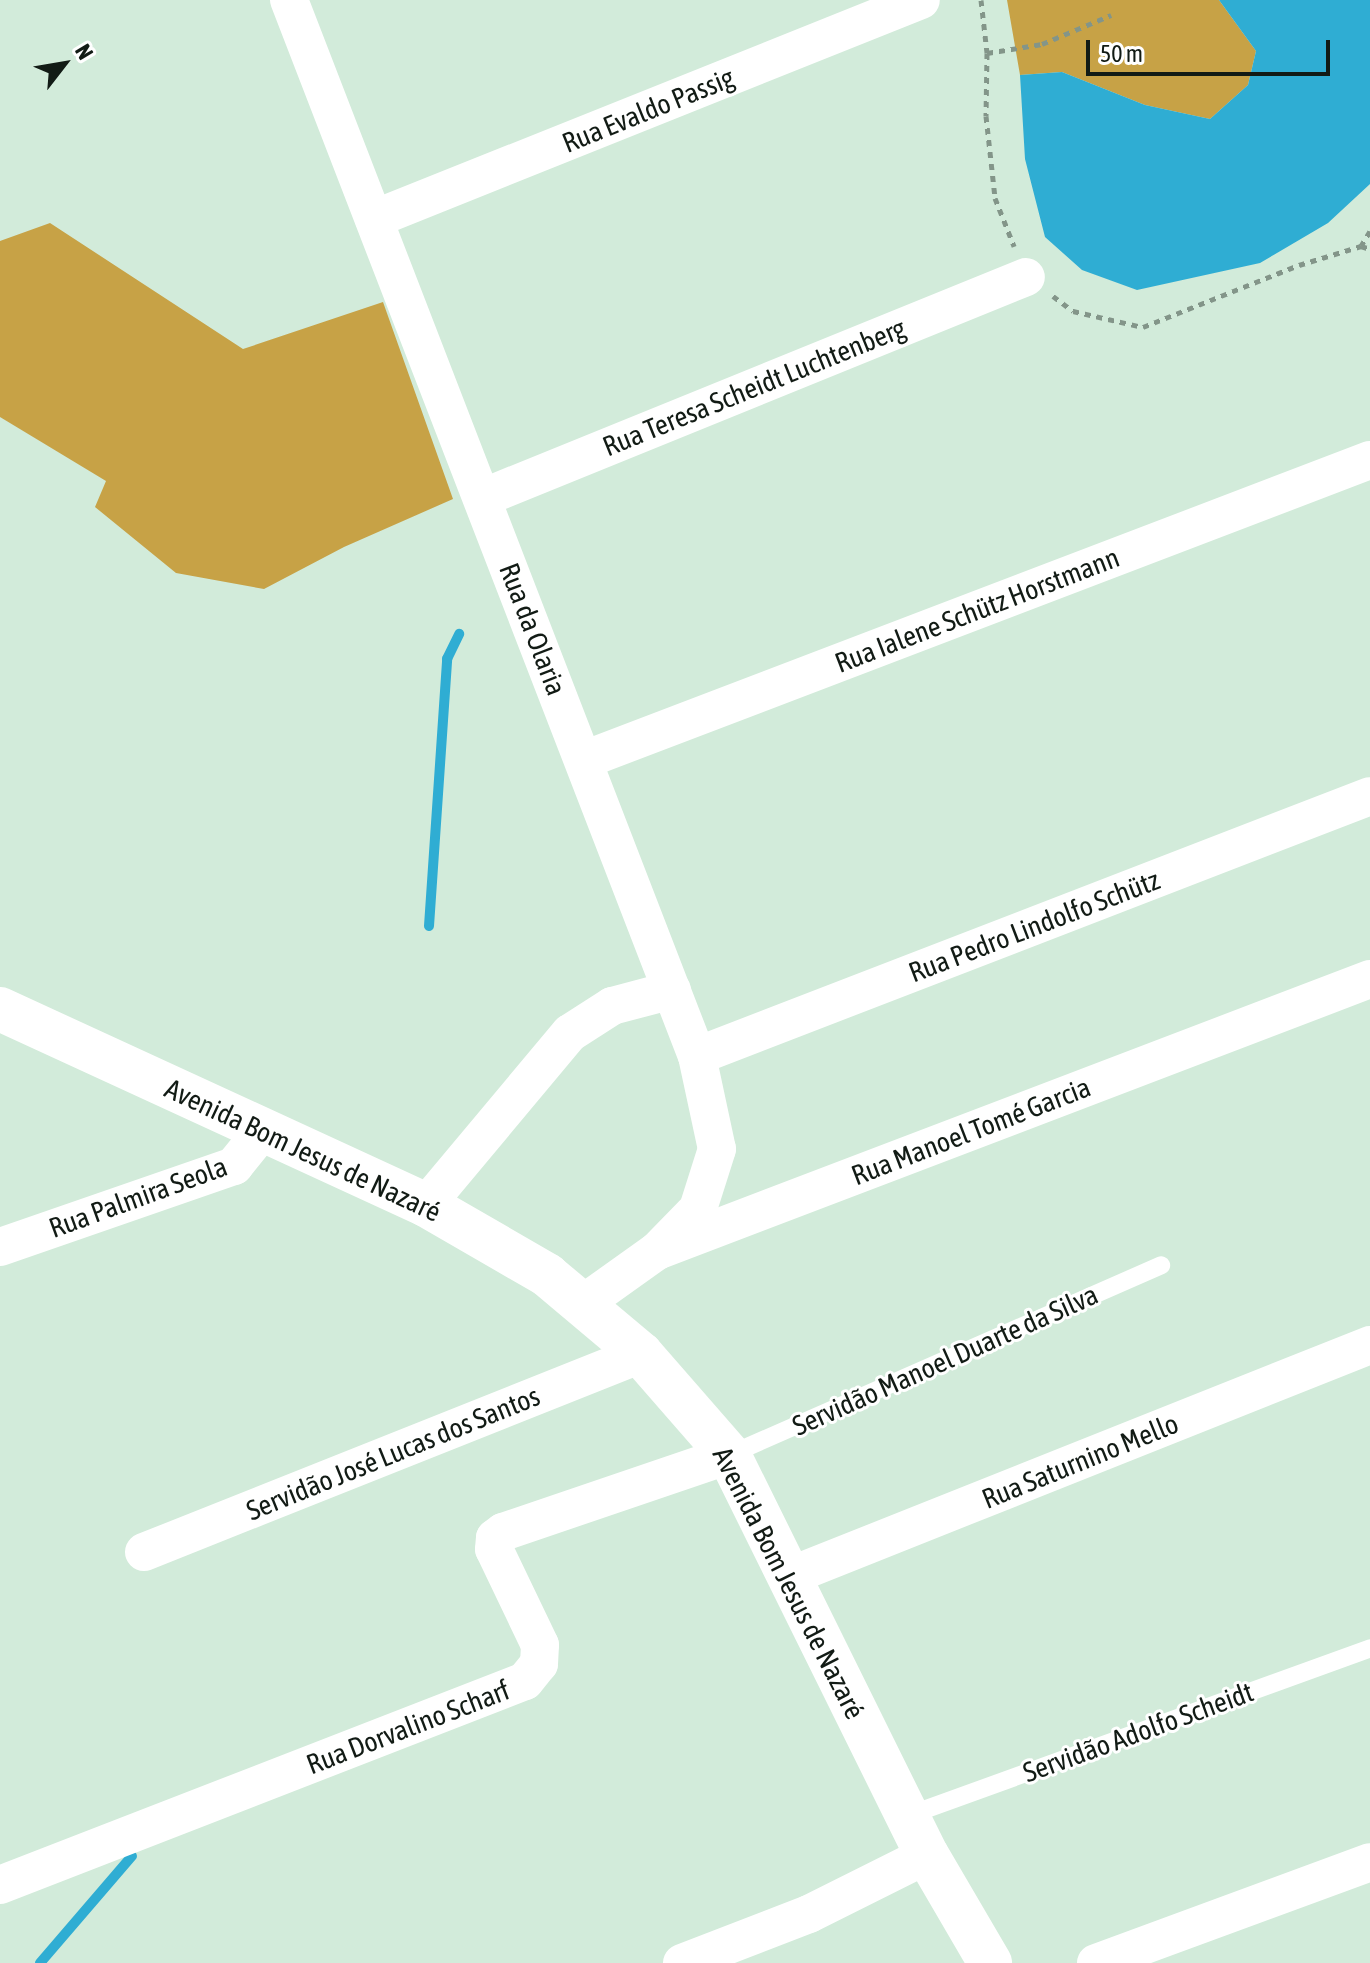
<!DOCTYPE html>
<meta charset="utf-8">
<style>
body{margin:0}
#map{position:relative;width:1370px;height:1963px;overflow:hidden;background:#d2ebda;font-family:"Asap Condensed",sans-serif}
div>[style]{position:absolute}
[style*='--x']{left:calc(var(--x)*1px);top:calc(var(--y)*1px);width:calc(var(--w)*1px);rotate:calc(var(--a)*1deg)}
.forest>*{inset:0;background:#c7a246}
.water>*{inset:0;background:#2fadd3}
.stream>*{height:10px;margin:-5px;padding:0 5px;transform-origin:5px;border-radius:5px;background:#2fadd3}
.path>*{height:5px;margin-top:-2.5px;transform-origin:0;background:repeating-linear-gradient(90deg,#839589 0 6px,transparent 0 12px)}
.service>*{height:18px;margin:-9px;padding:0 9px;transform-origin:9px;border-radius:9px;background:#fff}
.minor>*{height:38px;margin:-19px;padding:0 19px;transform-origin:19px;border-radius:19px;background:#fff}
.secondary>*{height:44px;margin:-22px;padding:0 22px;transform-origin:22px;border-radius:22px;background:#fff}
span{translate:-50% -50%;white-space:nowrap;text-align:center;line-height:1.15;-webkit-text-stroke:6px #fff;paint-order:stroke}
.street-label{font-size:28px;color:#121b15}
.north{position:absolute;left:24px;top:24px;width:80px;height:80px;-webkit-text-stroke:6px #fff;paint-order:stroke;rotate:59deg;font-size:22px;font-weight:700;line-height:32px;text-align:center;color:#121b15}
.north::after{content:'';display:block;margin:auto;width:28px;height:36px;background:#121b15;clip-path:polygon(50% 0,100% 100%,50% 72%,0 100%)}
.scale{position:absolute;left:1086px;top:40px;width:244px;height:36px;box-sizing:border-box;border:4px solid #121b15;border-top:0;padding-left:10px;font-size:24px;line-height:28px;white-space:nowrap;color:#121b15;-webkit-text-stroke:6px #fff;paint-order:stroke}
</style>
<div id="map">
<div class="forest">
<i style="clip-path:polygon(1007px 0,1219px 0,1256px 51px,1248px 85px,1210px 119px,1145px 105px,1062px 72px,1020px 75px)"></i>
<i style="clip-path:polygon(50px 223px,243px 349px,383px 302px,453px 499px,344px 547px,264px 589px,176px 573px,95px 507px,106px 481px,0 417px,0 241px)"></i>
</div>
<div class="water">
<i style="clip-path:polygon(1219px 0,1370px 0,1370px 184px,1328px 223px,1260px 263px,1137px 290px,1082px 270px,1045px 237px,1025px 159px,1020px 75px,1062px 72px,1145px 105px,1210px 119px,1248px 85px,1256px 51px)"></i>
</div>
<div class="stream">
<i style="--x:429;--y:926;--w:268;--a:-86.1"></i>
<i style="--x:447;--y:659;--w:28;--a:-64"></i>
<i style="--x:40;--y:1963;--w:141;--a:-49.3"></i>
</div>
<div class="path">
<i style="--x:981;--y:0;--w:53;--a:83.5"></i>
<i style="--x:987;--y:53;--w:63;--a:90.9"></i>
<i style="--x:986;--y:116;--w:82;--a:83.7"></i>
<i style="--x:995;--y:198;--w:52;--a:68.4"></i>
<i style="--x:987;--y:53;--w:56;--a:-9.3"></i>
<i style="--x:1042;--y:44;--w:75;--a:-22.8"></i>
<i style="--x:1370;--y:231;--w:17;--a:121"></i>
<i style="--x:1361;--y:246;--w:9;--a:18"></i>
<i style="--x:1053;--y:296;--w:25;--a:37"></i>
<i style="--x:1073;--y:311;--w:72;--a:12.9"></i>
<i style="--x:1143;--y:327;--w:168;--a:-21.7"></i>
<i style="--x:1299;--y:265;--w:65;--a:-17"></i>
</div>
<div class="service">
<i style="--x:729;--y:1455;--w:472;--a:-23.7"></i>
<i style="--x:907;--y:1816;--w:493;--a:-19.9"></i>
</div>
<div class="minor">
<i style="--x:289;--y:0;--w:1132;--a:68.88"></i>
<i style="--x:697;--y:1056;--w:95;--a:77.9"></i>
<i style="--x:717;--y:1149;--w:63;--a:107.6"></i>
<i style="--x:698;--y:1209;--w:59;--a:134.3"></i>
<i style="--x:374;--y:219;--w:589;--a:-21.82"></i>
<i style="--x:482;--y:498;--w:587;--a:-22.11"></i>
<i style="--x:584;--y:760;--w:841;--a:-20.89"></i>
<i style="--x:697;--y:1056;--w:721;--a:-21.12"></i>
<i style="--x:426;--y:1205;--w:224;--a:-50.1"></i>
<i style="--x:570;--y:1033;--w:50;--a:-32.7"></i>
<i style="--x:612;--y:1006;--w:62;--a:-14.9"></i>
<i style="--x:0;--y:1247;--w:248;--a:-19.1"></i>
<i style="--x:234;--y:1166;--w:46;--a:-51.1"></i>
<i style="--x:584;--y:1303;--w:90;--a:-35.5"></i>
<i style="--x:657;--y:1251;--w:763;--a:-20.88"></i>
<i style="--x:144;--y:1552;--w:535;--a:-21.72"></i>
<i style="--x:790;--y:1576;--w:624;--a:-21.72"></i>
<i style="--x:0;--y:1885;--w:563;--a:-21.23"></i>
<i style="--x:525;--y:1681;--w:22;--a:-51"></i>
<i style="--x:539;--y:1664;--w:19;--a:-87"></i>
<i style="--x:540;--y:1645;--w:106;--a:-115.6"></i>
<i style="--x:494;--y:1549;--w:11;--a:-85"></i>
<i style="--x:495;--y:1538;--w:10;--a:-37"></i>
<i style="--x:503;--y:1532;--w:239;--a:-18.8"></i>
<i style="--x:682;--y:1963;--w:136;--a:-21.1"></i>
<i style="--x:809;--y:1914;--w:132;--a:-26.6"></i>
<i style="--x:1096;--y:1963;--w:292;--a:-20.2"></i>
</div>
<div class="secondary">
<i style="--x:0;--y:1009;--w:469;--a:24.7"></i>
<i style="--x:426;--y:1205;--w:140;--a:30"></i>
<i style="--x:547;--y:1275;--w:123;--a:40"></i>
<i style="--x:641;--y:1354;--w:134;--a:48.9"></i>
<i style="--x:729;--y:1455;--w:446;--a:63.7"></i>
<i style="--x:927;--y:1855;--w:125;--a:59.7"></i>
</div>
<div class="street-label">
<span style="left:648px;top:110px;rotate:-22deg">Rua Evaldo Passig</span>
<span style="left:754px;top:387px;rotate:-22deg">Rua Teresa Scheidt Luchtenberg</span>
<span style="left:977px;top:610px;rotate:-21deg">Rua Ialene Schütz Horstmann</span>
<span style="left:533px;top:629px;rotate:69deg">Rua da Olaria</span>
<span style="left:1034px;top:926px;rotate:-21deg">Rua Pedro Lindolfo Schütz</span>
<span style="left:971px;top:1131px;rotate:-21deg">Rua Manoel Tomé Garcia</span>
<span style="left:303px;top:1150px;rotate:25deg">Avenida Bom Jesus de Nazaré</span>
<span style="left:138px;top:1197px;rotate:-20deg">Rua Palmira Seola</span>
<span style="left:945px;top:1360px;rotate:-24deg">Servidão Manoel Duarte da Silva</span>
<span style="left:393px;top:1453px;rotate:-22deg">Servidão José Lucas dos Santos</span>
<span style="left:1080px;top:1461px;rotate:-22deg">Rua Saturnino Mello</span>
<span style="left:789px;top:1583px;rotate:63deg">Avenida Bom Jesus de Nazaré</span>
<span style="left:408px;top:1727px;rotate:-21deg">Rua Dorvalino Scharf</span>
<span style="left:1138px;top:1732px;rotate:-20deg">Servidão Adolfo Scheidt</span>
</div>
<div class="north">N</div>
<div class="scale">50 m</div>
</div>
